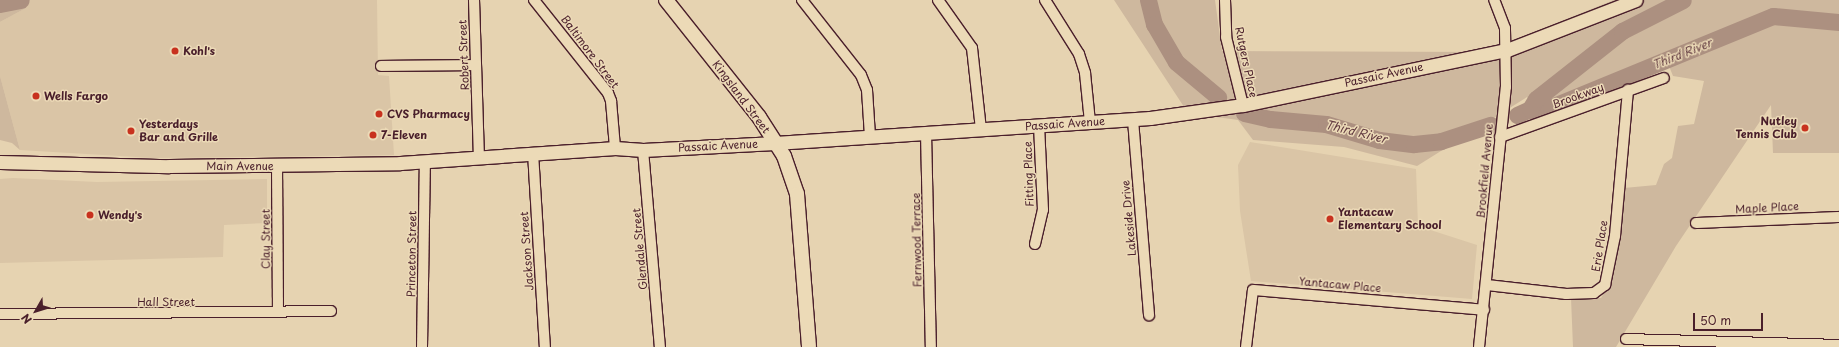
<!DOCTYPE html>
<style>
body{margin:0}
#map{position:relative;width:1839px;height:347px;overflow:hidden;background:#e6d3b1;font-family:"Playpen Sans",sans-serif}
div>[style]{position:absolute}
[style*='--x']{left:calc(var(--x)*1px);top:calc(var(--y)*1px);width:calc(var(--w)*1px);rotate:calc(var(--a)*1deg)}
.built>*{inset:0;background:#dac5a6}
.green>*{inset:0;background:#ceb89e}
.river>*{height:17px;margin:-8.5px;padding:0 8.5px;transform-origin:8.5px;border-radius:8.5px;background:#ac9080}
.roads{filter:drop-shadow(1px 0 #4a1f2b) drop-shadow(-1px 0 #4a1f2b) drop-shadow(0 1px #4a1f2b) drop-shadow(0 -1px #4a1f2b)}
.minor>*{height:10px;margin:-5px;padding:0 5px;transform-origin:5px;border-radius:5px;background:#ecdab7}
.tertiary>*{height:13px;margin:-6.5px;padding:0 6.5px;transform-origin:6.5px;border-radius:6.5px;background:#ecdab7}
.secondary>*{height:14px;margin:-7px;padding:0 7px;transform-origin:7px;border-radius:7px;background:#ecdab7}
.dots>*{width:11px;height:11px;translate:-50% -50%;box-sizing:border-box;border:2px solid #ecdab7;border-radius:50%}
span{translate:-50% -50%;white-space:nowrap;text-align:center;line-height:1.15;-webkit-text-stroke:3px #ecdab7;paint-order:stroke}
.poi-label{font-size:11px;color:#4a1f2b;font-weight:700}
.left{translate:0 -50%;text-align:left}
.right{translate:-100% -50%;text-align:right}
.street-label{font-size:11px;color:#4a1f2b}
.water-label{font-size:12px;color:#623b40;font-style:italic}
.north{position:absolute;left:16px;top:291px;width:40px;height:40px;-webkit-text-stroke:3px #ecdab7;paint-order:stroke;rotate:231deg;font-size:11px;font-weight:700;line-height:16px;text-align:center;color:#4a1f2b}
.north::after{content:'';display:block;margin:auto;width:14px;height:18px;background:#4a1f2b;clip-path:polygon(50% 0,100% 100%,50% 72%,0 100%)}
.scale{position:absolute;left:1693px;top:313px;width:70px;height:18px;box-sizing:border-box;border:2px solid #4a1f2b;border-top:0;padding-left:5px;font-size:12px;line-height:14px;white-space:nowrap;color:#4a1f2b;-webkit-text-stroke:3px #ecdab7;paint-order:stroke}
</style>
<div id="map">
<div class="built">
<i style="clip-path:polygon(24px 0,377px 0,378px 75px,389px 76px,394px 155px,153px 158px,20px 150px,0 76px,0 22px,26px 8px)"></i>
<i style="clip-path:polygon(1250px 142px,1416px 169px,1418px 226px,1477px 245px,1472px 299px,1251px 281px,1240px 211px,1238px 165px)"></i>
<i style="clip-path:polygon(13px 178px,97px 182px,267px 179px,267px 223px,224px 225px,223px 257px,0 263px,0 179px)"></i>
</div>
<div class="green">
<i style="clip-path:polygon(0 0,24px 0,26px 8px,0 22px)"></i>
<i style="clip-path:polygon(1114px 0,1215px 0,1222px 51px,1484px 52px,1614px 0,1839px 0,1839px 153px,1773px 153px,1771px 105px,1676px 246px,1616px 347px,1573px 347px,1571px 298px,1601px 298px,1610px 283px,1624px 188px,1656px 185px,1664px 164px,1672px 158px,1678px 126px,1694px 124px,1704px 81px,1673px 76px,1667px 61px,1773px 16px,1817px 19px,1773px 13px,1551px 107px,1535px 110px,1527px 97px,1417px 166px,1344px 147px,1253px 140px,1238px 120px,1188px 113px)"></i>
<i style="clip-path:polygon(0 76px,20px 150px,12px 143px,0 140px)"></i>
</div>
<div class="river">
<i style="--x:1148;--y:0;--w:25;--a:76"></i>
<i style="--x:1154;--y:24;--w:44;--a:59.9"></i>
<i style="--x:1176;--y:62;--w:55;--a:39.8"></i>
<i style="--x:0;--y:4;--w:21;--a:-11"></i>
<i style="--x:1530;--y:109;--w:8;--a:23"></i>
<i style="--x:1537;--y:112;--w:15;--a:-20"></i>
<i style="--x:1551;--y:107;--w:240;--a:-22.3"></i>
<i style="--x:1773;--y:16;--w:66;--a:5.2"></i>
<i style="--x:1244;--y:113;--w:27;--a:13"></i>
<i style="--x:1270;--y:119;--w:56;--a:5.1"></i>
<i style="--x:1326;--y:124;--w:55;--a:16.8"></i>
<i style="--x:1379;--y:140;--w:35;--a:7"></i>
<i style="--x:1414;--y:144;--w:27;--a:-6"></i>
<i style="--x:1441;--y:141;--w:52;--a:-18.1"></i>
<i style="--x:1517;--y:115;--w:14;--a:-25"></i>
<i style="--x:1530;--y:109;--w:12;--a:-59"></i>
<i style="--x:1536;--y:99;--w:110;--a:-38.3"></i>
<i style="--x:1622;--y:31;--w:68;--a:-26.9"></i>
</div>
<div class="roads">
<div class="minor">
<i style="--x:474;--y:0;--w:157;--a:88.2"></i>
<i style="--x:534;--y:0;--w:119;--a:51.5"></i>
<i style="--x:608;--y:93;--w:9;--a:69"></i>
<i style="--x:611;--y:101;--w:47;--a:85.1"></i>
<i style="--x:802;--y:0;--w:95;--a:51.8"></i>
<i style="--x:861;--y:75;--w:16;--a:68"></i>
<i style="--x:867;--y:90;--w:46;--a:86.3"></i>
<i style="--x:938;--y:0;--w:59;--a:54.7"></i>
<i style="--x:972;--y:48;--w:81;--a:83.7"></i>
<i style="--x:1045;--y:0;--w:64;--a:57.8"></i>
<i style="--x:1079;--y:54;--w:20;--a:72"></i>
<i style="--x:1085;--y:73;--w:49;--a:84.2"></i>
<i style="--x:1225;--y:0;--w:37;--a:88"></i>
<i style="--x:1226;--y:37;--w:70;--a:76"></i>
<i style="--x:381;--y:66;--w:95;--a:-0.6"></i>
<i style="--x:1133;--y:120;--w:196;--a:85.3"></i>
<i style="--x:926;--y:133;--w:214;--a:88.7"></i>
<i style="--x:1500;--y:137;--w:174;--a:-19.8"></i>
<i style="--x:643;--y:150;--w:198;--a:85.1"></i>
<i style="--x:533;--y:153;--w:194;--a:86.5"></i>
<i style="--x:277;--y:166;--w:146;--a:89.6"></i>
<i style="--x:1696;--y:223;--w:143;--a:-2.4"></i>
<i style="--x:1035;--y:244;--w:35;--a:-77"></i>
<i style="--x:1043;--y:210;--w:84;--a:-92.7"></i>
<i style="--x:1487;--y:285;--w:80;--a:6.5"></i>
<i style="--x:1566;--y:294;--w:28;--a:-2"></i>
<i style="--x:1594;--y:293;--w:14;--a:-36"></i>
<i style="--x:1605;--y:285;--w:50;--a:-78.5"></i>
<i style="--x:1615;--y:236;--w:147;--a:-84.9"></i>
<i style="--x:0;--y:314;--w:331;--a:-0.5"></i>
<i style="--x:1626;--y:339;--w:213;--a:1.6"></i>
<i style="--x:422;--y:347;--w:185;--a:-89.1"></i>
<i style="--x:1246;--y:347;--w:57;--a:-83"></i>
<i style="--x:1253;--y:290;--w:232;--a:4.9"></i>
<i style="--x:1479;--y:347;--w:261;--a:-84.1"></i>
<i style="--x:1506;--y:87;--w:59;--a:-91"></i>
<i style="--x:1505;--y:28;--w:30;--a:-111"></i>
</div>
<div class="tertiary">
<i style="--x:0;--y:162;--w:169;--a:1.4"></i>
<i style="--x:169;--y:166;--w:231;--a:-0.7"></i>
<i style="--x:400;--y:163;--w:216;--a:-4"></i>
<i style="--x:615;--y:148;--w:28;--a:4"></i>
<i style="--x:643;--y:150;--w:132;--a:-3"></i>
<i style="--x:775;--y:143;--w:376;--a:-3.8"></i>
<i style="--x:1150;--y:118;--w:94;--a:-8"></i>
<i style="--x:1243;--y:105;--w:270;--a:-11.8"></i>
<i style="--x:1507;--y:50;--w:138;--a:-21.2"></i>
</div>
<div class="secondary">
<i style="--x:666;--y:0;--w:149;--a:51.5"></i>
<i style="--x:759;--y:117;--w:46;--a:57.3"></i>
<i style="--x:784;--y:156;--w:40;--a:71.1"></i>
<i style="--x:797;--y:194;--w:153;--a:85.5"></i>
</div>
</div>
<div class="dots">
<i style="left:175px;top:51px;background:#c8321e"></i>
<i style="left:36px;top:96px;background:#c8321e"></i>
<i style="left:379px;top:114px;background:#c8321e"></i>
<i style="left:1805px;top:128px;background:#c8321e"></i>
<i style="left:131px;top:131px;background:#c8321e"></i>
<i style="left:373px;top:135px;background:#c8321e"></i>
<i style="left:90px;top:215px;background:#c8321e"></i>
<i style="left:1330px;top:219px;background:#c8321e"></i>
</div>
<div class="poi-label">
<span class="left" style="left:183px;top:51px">Kohl's</span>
<span class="left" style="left:44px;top:96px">Wells Fargo</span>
<span class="left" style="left:387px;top:114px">CVS Pharmacy</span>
<span class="right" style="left:1797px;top:128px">Nutley<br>Tennis Club</span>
<span class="left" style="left:139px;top:131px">Yesterdays<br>Bar and Grille</span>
<span class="left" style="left:381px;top:135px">7-Eleven</span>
<span class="left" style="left:1338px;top:219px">Yantacaw<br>Elementary School</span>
<span class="left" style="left:98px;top:215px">Wendy's</span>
</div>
<div class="street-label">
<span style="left:590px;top:52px;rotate:53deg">Baltimore Street</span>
<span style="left:464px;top:55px;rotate:-92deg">Robert Street</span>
<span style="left:1246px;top:62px;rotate:78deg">Rutgers Place</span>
<span style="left:1384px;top:75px;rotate:-12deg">Passaic Avenue</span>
<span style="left:1578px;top:96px;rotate:-20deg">Brookway</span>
<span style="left:741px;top:97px;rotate:53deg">Kingsland Street</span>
<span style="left:1065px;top:124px;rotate:-4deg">Passaic Avenue</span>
<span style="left:718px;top:146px;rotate:-3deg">Passaic Avenue</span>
<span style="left:240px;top:166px">Main Avenue</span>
<span style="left:1485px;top:171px;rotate:-85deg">Brookfield Avenue</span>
<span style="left:1029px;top:174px;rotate:-92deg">Fitting Place</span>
<span style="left:1767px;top:208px;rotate:-3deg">Maple Place</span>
<span style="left:1129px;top:218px;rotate:-95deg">Lakeside Drive</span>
<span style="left:266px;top:239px;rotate:-90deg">Clay Street</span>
<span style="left:917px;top:240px;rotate:-91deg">Fernwood Terrace</span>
<span style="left:1600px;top:246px;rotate:-81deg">Erie Place</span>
<span style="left:640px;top:249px;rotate:-95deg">Glendale Street</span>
<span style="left:527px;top:251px;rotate:-94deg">Jackson Street</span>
<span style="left:412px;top:254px;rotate:-89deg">Princeton Street</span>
<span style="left:1340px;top:285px;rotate:5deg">Yantacaw Place</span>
<span style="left:166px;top:302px">Hall Street</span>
</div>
<div class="water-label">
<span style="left:1682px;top:54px;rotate:-22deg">Third River</span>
<span style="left:1356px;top:132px;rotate:14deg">Third River</span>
</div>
<div class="north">N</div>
<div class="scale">50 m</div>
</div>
